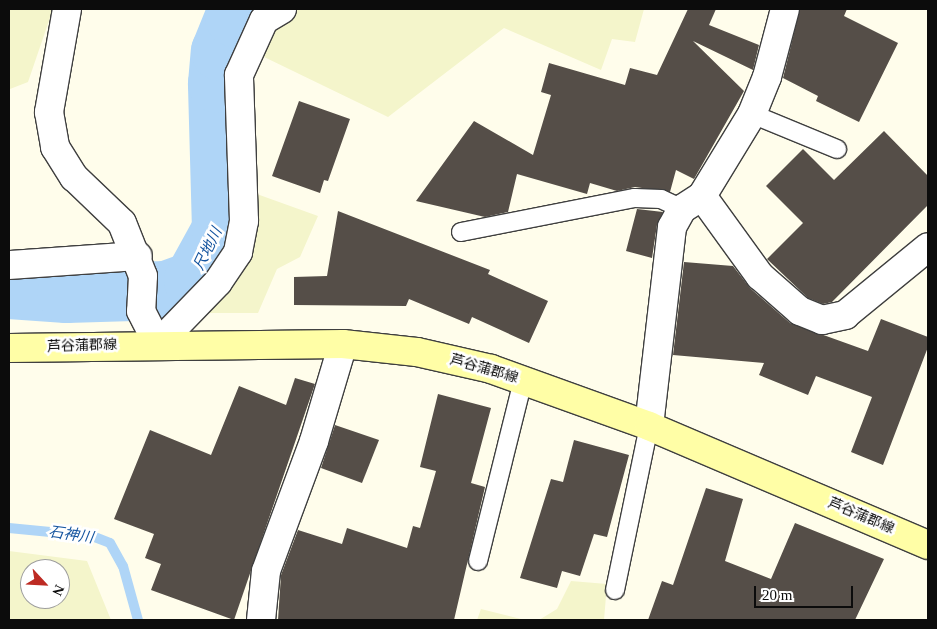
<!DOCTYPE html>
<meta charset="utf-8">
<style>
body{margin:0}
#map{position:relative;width:937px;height:629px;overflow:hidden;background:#fffdeb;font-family:"Times New Roman","Noto Sans JP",serif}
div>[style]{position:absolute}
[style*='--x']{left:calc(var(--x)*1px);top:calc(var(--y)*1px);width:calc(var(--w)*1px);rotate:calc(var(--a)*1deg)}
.farmland>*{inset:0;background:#f4f5cb}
.stream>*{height:10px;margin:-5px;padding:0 5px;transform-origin:5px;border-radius:5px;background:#afd5f7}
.river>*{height:59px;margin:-29.5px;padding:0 29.5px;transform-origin:29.5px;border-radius:29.5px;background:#afd5f7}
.building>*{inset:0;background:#554e48}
.roads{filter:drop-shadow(1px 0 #3f3f3f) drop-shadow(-1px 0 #3f3f3f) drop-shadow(0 1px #3f3f3f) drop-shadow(0 -1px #3f3f3f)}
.service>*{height:18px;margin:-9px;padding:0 9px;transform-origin:9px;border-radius:9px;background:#fff}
.minor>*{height:28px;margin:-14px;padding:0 14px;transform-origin:14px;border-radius:14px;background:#fff}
.secondary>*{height:28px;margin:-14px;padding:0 14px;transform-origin:14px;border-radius:14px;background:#fffea6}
span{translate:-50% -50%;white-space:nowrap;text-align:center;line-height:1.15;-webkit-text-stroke:5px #fff;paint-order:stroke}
.street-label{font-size:14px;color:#0c0c0c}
.water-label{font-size:15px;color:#14549f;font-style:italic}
.frame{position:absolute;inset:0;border:10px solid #0c0c0c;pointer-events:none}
.north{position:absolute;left:20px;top:559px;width:50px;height:50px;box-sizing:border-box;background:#fff;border:1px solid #9e9e9e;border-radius:50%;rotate:115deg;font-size:14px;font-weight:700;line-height:20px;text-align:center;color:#0c0c0c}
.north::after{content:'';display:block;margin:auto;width:18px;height:22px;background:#bd2b23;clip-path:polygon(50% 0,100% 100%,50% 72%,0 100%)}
.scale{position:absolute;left:754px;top:586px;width:99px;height:22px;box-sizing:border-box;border:2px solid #0c0c0c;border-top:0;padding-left:6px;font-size:15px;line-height:18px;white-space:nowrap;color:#0c0c0c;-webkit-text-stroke:4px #fff;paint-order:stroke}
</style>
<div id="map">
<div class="farmland">
<i style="clip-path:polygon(9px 9px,53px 9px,28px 82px,10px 89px)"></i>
<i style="clip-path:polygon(297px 9px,644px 9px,635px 42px,612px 39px,601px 70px,504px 28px,388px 117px,260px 55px,276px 23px)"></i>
<i style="clip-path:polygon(251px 192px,318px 216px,300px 257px,277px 269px,258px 313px,201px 313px,251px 249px,258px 220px)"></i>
<i style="clip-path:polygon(evenodd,9px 551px,87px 561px,111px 620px,9px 620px,9px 551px,30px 569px,60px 569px,60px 599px,30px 599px,30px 569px)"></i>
<i style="clip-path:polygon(571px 581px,607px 584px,604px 620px,539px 620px,557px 609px)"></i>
<i style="clip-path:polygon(481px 609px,525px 620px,477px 620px)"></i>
</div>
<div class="stream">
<i style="--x:9;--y:528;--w:83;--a:5.5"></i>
<i style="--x:92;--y:536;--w:19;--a:21"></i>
<i style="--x:110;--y:543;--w:26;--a:61"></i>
<i style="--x:123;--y:566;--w:56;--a:74.5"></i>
</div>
<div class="river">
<i style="--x:9;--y:289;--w:57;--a:4"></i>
<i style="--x:66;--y:293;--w:100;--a:-1.7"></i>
<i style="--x:166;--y:290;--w:29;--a:-20"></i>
<i style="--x:193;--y:280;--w:58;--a:-61.2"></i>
<i style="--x:221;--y:229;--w:146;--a:-91.6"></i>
<i style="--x:217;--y:83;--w:32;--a:-85"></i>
<i style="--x:220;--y:51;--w:37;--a:-68"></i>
<i style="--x:234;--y:17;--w:13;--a:-39"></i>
</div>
<div class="building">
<i style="clip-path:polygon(688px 9px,716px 9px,709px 25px,759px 45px,753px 70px,693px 41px,744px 91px,694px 179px,676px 170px,670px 192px,635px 187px,617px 191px,590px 183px,587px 194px,517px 174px,508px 212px,485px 217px,416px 201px,474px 121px,533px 155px,551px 95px,541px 92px,549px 63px,625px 85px,630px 68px,657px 75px)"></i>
<i style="clip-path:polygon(800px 9px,847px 9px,844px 16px,898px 43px,859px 122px,816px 101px,818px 96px,783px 78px)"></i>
<i style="clip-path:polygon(299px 101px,350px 119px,328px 181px,324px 180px,320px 193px,272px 176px)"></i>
<i style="clip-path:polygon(884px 131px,928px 176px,928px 205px,832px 302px,823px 304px,808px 298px,767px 259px,803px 223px,766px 186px,803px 149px,834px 180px)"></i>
<i style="clip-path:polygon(637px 209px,663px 212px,657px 225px,652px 258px,626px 251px)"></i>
<i style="clip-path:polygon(338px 211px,490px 270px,488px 274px,548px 301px,529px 343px,472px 317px,469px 324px,409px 299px,406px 306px,294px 305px,294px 277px,327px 276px)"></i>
<i style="clip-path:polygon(684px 262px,733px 266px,750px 288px,790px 323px,868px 351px,881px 319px,928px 337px,928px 347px,883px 465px,851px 452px,872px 397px,816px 376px,808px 395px,759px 375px,764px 363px,673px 355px)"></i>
<i style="clip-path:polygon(295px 378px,315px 384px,234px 620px,151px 590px,161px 564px,145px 558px,154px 534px,114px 519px,150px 430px,211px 455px,239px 386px,286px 405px)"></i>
<i style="clip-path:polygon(438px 394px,491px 408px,471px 483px,485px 487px,454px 620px,278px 620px,281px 575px,298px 530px,342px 544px,347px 528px,407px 548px,413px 526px,420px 528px,436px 471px,420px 467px)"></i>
<i style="clip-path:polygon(335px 425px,379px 440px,362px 483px,321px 468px)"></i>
<i style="clip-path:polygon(574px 440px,629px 455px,607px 537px,594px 534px,580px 576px,562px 571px,557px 588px,520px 578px,551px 479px,563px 482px)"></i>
<i style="clip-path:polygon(706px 488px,743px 499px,725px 561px,771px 579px,795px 523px,884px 559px,855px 620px,648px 620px,662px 581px,673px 585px)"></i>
</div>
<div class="roads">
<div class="service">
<i style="--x:752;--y:114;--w:92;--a:22.4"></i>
<i style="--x:461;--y:232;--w:177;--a:-11.1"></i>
<i style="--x:635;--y:198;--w:26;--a:2"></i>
<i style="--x:661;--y:199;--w:23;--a:25"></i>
<i style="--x:478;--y:561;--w:187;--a:-76"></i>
<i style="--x:615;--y:590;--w:167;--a:-78.3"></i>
</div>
<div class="minor">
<i style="--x:67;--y:9;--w:105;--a:99.9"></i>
<i style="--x:49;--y:112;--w:36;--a:80"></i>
<i style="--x:55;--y:147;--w:36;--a:58"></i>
<i style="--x:74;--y:177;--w:66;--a:43.8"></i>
<i style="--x:122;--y:223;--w:57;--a:68.4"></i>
<i style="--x:143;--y:276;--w:35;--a:93"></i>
<i style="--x:141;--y:311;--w:37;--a:63"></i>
<i style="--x:158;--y:344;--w:86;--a:-45.9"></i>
<i style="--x:218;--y:282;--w:36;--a:-56"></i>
<i style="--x:238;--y:252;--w:32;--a:-79"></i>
<i style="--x:244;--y:221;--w:146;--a:-92"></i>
<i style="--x:239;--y:75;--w:60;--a:-65.6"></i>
<i style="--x:264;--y:20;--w:21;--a:-31"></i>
<i style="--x:702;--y:196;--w:99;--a:54.1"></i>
<i style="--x:760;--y:276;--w:53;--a:41.2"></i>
<i style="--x:800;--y:311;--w:24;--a:22"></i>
<i style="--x:822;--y:320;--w:24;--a:-12"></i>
<i style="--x:845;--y:315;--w:107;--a:-39.3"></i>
<i style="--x:9;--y:265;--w:129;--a:-4"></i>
<i style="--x:649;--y:426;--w:200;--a:-83.4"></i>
<i style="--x:672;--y:227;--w:21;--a:-61"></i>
<i style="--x:682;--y:209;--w:24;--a:-33"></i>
<i style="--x:702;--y:196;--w:96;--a:-58.6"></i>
<i style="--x:752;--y:114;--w:40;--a:-68"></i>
<i style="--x:767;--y:77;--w:70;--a:-75.2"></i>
<i style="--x:261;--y:620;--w:49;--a:-84.2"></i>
<i style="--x:266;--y:571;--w:139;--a:-69.7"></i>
<i style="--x:314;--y:441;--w:101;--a:-73.4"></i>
</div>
<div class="secondary">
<i style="--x:9;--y:348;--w:334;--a:-0.7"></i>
<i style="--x:343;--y:344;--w:74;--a:6.2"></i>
<i style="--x:417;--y:352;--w:76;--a:12.9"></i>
<i style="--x:491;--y:369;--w:168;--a:19.8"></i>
<i style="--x:649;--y:426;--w:303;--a:23.1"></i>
</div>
</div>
<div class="street-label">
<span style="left:82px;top:346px;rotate:-2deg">芦谷蒲郡線</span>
<span style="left:484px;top:369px;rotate:16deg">芦谷蒲郡線</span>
<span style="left:861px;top:516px;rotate:23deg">芦谷蒲郡線</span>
</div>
<div class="water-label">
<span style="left:208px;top:249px;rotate:-64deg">尺地川</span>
<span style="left:71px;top:535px;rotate:8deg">石神川</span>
</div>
<div class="frame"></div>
<div class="north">N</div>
<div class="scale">20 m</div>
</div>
